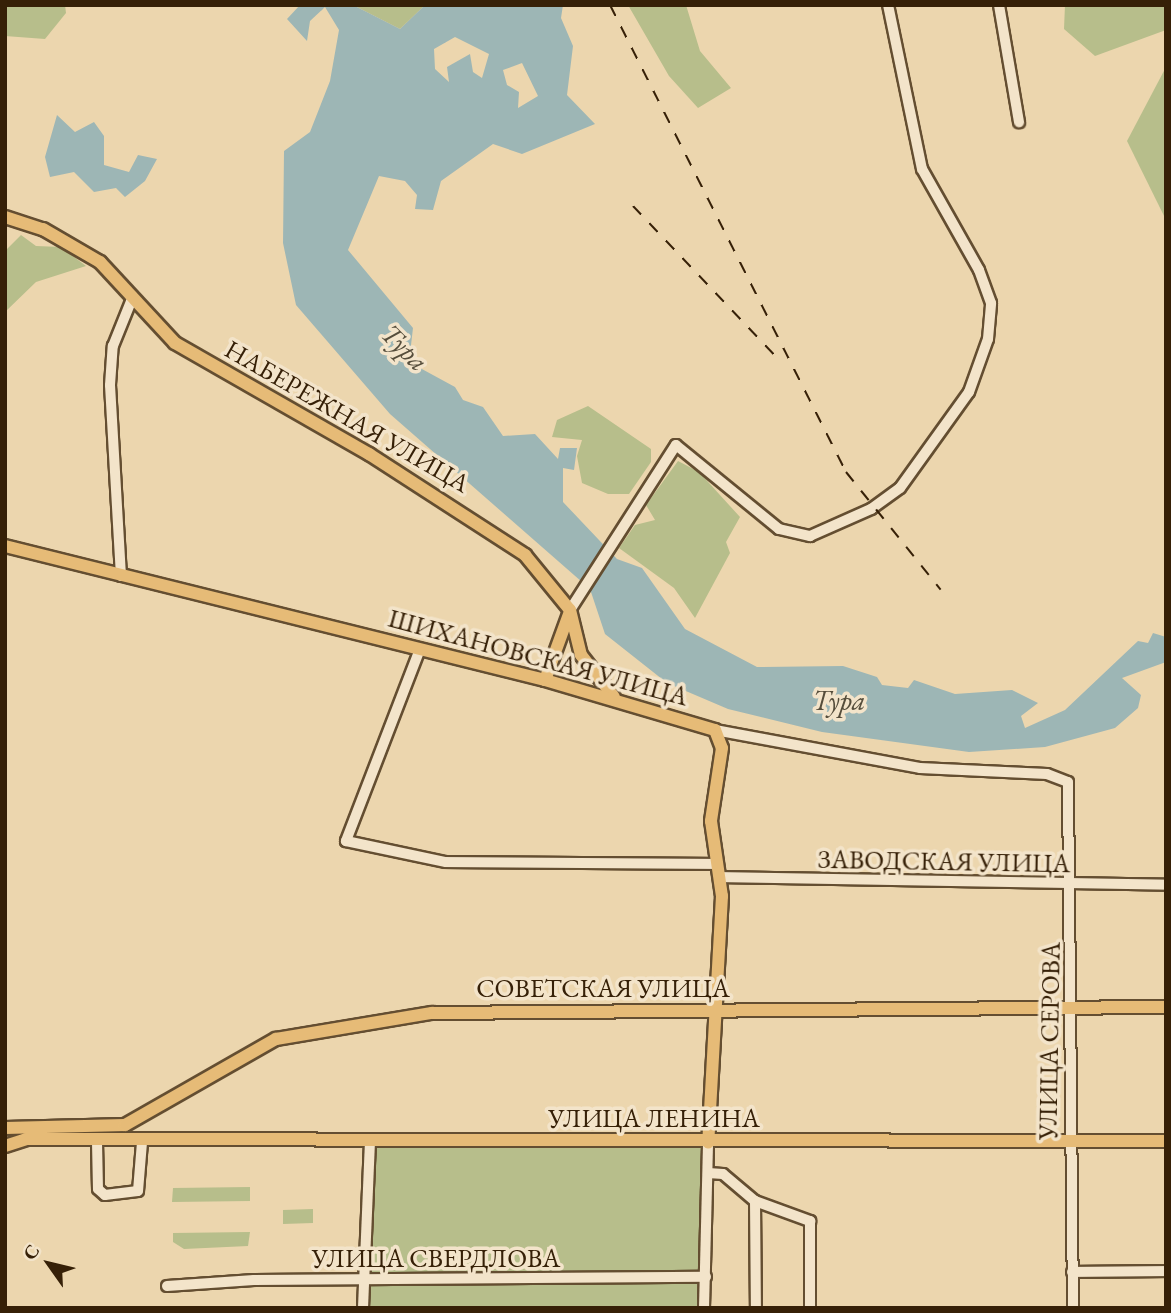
<!DOCTYPE html>
<meta charset="utf-8">
<style>
body{margin:0}
#map{position:relative;width:1171px;height:1313px;overflow:hidden;background:#ecd6ae;font-family:"EB Garamond",serif}
div>[style]{position:absolute}
[style*='--x']{left:calc(var(--x)*1px);top:calc(var(--y)*1px);width:calc(var(--w)*1px);rotate:calc(var(--a)*1deg)}
.green>*{inset:0;background:#b7be8b}
.water>*{inset:0;background:#9db6b5}
.roads{filter:drop-shadow(2px 0 #644e31) drop-shadow(-2px 0 #644e31) drop-shadow(0 2px #644e31) drop-shadow(0 -2px #644e31)}
.minor>*{height:10px;margin:-5px;padding:0 5px;transform-origin:5px;border-radius:5px;background:#f3e4ca}
.major>*{height:12px;margin:-6px;padding:0 6px;transform-origin:6px;border-radius:6px;background:#e6bb77}
.rail>*{height:2px;margin-top:-1px;transform-origin:0;background:repeating-linear-gradient(90deg,#362007 0 12px,transparent 0 24px)}
span{translate:-50% -50%;white-space:nowrap;text-align:center;line-height:1.15;-webkit-text-stroke:7px #f3e4ca;paint-order:stroke}
.street-label{font-size:26px;color:#362007}
.water-label{font-size:28px;color:#554d3b;font-style:italic}
.frame{position:absolute;inset:0;border:7px solid #362007;pointer-events:none}
.north{position:absolute;left:14px;top:1229px;width:70px;height:70px;-webkit-text-stroke:5px #f3e4ca;paint-order:stroke;rotate:304deg;font-size:19px;font-weight:700;line-height:28px;text-align:center;color:#362007}
.north::after{content:'';display:block;margin:auto;width:24px;height:32px;background:#362007;clip-path:polygon(50% 0,100% 100%,50% 72%,0 100%)}
</style>
<div id="map">
<div class="green">
<i style="clip-path:polygon(5px 5px,65px 5px,66px 13px,45px 39px,5px 36px)"></i>
<i style="clip-path:polygon(353px 5px,425px 5px,400px 29px)"></i>
<i style="clip-path:polygon(628px 5px,686px 5px,700px 51px,731px 88px,698px 108px,669px 76px)"></i>
<i style="clip-path:polygon(1065px 5px,1166px 5px,1166px 30px,1095px 56px,1064px 29px)"></i>
<i style="clip-path:polygon(1166px 67px,1166px 220px,1127px 141px)"></i>
<i style="clip-path:polygon(21px 235px,36px 246px,61px 247px,86px 266px,36px 282px,5px 312px,6px 250px)"></i>
<i style="clip-path:polygon(588px 406px,651px 449px,651px 462px,629px 494px,608px 494px,582px 483px,577px 456px,582px 440px,552px 437px,557px 420px)"></i>
<i style="clip-path:polygon(678px 461px,699px 472px,740px 517px,726px 542px,730px 553px,695px 618px,674px 588px,619px 548px,635px 525px,655px 520px,646px 505px)"></i>
<i style="clip-path:polygon(370px 1141px,708px 1143px,704px 1308px,363px 1308px)"></i>
<i style="clip-path:polygon(250px 1187px,250px 1201px,172px 1202px,173px 1188px)"></i>
<i style="clip-path:polygon(313px 1209px,313px 1223px,283px 1224px,283px 1210px)"></i>
<i style="clip-path:polygon(250px 1232px,248px 1246px,184px 1249px,173px 1242px,173px 1233px)"></i>
</div>
<div class="water">
<i style="clip-path:polygon(evenodd,300px 5px,353px 5px,400px 29px,425px 5px,563px 5px,561px 18px,573px 46px,567px 95px,595px 124px,522px 154px,493px 144px,441px 181px,433px 210px,415px 209px,417px 195px,405px 181px,379px 176px,348px 250px,413px 328px,409px 362px,455px 387px,463px 400px,483px 407px,503px 436px,535px 434px,558px 459px,560px 448px,577px 448px,574px 470px,563px 468px,563px 502px,617px 559px,642px 568px,685px 629px,757px 667px,843px 666px,877px 677px,882px 685px,908px 688px,914px 680px,955px 694px,1012px 690px,1038px 703px,1021px 716px,1025px 728px,1065px 710px,1138px 641px,1148px 643px,1153px 633px,1166px 637px,1166px 662px,1122px 678px,1141px 695px,1138px 708px,1115px 728px,1045px 747px,969px 752px,822px 732px,728px 709px,667px 683px,605px 634px,590px 589px,390px 414px,296px 305px,283px 243px,284px 151px,310px 132px,330px 81px,339px 30px,325px 7px,310px 21px,307px 41px,287px 19px,300px 5px,455px 37px,489px 54px,482px 78px,473px 72px,470px 54px,447px 67px,449px 82px,435px 69px,434px 49px,455px 37px,300px 5px,522px 63px,538px 96px,518px 108px,519px 92px,507px 85px,503px 70px,522px 63px)"></i>
<i style="clip-path:polygon(57px 115px,75px 132px,94px 122px,104px 136px,104px 165px,129px 172px,138px 155px,157px 159px,145px 181px,125px 197px,116px 188px,94px 192px,74px 172px,50px 177px,45px 157px)"></i>
</div>
<div class="roads">
<div class="minor">
<i style="--x:999;--y:5;--w:119;--a:80.3"></i>
<i style="--x:121;--y:576;--w:191;--a:-93.3"></i>
<i style="--x:110;--y:385;--w:39;--a:-86"></i>
<i style="--x:113;--y:346;--w:51;--a:-68"></i>
<i style="--x:570;--y:610;--w:196;--a:-57.3"></i>
<i style="--x:676;--y:445;--w:133;--a:39.2"></i>
<i style="--x:779;--y:529;--w:32;--a:13"></i>
<i style="--x:810;--y:536;--w:67;--a:-23.9"></i>
<i style="--x:871;--y:509;--w:36;--a:-36"></i>
<i style="--x:900;--y:488;--w:118;--a:-54.3"></i>
<i style="--x:969;--y:392;--w:56;--a:-70.3"></i>
<i style="--x:988;--y:339;--w:36;--a:-85"></i>
<i style="--x:991;--y:303;--w:35;--a:-110"></i>
<i style="--x:979;--y:270;--w:116;--a:-119.4"></i>
<i style="--x:922;--y:169;--w:167;--a:-101.7"></i>
<i style="--x:420;--y:649;--w:206;--a:111.1"></i>
<i style="--x:346;--y:841;--w:102;--a:11.9"></i>
<i style="--x:446;--y:862;--w:272;--a:0.4"></i>
<i style="--x:715;--y:730;--w:208;--a:10.5"></i>
<i style="--x:920;--y:768;--w:127;--a:2.7"></i>
<i style="--x:1047;--y:774;--w:22;--a:21"></i>
<i style="--x:1068;--y:782;--w:526;--a:89.46"></i>
<i style="--x:721;--y:877;--w:445;--a:1"></i>
<i style="--x:97;--y:1142;--w:47;--a:88.8"></i>
<i style="--x:98;--y:1189;--w:9;--a:41"></i>
<i style="--x:105;--y:1195;--w:33;--a:-7"></i>
<i style="--x:138;--y:1191;--w:49;--a:-85.3"></i>
<i style="--x:708;--y:1173;--w:15;--a:4"></i>
<i style="--x:723;--y:1174;--w:42;--a:40.2"></i>
<i style="--x:755;--y:1201;--w:59;--a:20"></i>
<i style="--x:810;--y:1221;--w:87;--a:90"></i>
<i style="--x:755;--y:1201;--w:107;--a:89.5"></i>
<i style="--x:1072;--y:1272;--w:94;--a:-0.6"></i>
<i style="--x:167;--y:1286;--w:87;--a:-3.9"></i>
<i style="--x:254;--y:1280;--w:452;--a:-0.4"></i>
<i style="--x:363;--y:1308;--w:167;--a:-87.6"></i>
<i style="--x:704;--y:1308;--w:165;--a:-88.6"></i>
</div>
<div class="major">
<i style="--x:5;--y:217;--w:40;--a:18"></i>
<i style="--x:43;--y:229;--w:66;--a:30.1"></i>
<i style="--x:100;--y:262;--w:110;--a:47.2"></i>
<i style="--x:175;--y:343;--w:224;--a:29.8"></i>
<i style="--x:369;--y:454;--w:186;--a:32.9"></i>
<i style="--x:525;--y:555;--w:71;--a:50.7"></i>
<i style="--x:570;--y:610;--w:46;--a:76.3"></i>
<i style="--x:581;--y:655;--w:53;--a:51.8"></i>
<i style="--x:5;--y:546;--w:556;--a:13.94"></i>
<i style="--x:545;--y:680;--w:177;--a:16.4"></i>
<i style="--x:715;--y:730;--w:19;--a:69"></i>
<i style="--x:722;--y:748;--w:74;--a:98.6"></i>
<i style="--x:711;--y:821;--w:76;--a:81.7"></i>
<i style="--x:722;--y:896;--w:247;--a:93.2"></i>
<i style="--x:545;--y:680;--w:70;--a:-70"></i>
<i style="--x:5;--y:1128;--w:120;--a:-1.4"></i>
<i style="--x:125;--y:1125;--w:174;--a:-29.7"></i>
<i style="--x:276;--y:1039;--w:158;--a:-9.5"></i>
<i style="--x:432;--y:1013;--w:734;--a:-0.47"></i>
<i style="--x:5;--y:1146;--w:22;--a:-18"></i>
<i style="--x:26;--y:1139;--w:1140;--a:0.1"></i>
</div>
</div>
<div class="rail">
<i style="--x:610;--y:5;--w:523;--a:63.19"></i>
<i style="--x:846;--y:472;--w:151;--a:51.2"></i>
<i style="--x:633;--y:206;--w:212;--a:46.5"></i>
</div>
<div class="street-label">
<span style="left:347px;top:417px;rotate:30deg">НАБЕРЕЖНАЯ УЛИЦА</span>
<span style="left:538px;top:658px;rotate:15deg">ШИХАНОВСКАЯ УЛИЦА</span>
<span style="left:944px;top:862px;rotate:1deg">ЗАВОДСКАЯ УЛИЦА</span>
<span style="left:603px;top:989px">СОВЕТСКАЯ УЛИЦА</span>
<span style="left:1050px;top:1041px;rotate:-89deg">УЛИЦА СЕРОВА</span>
<span style="left:654px;top:1119px">УЛИЦА ЛЕНИНА</span>
<span style="left:436px;top:1259px">УЛИЦА СВЕРДЛОВА</span>
</div>
<div class="water-label">
<span style="left:405px;top:347px;rotate:45deg">Тура</span>
<span style="left:839px;top:700px">Тура</span>
</div>
<div class="frame"></div>
<div class="north">С</div>
</div>
